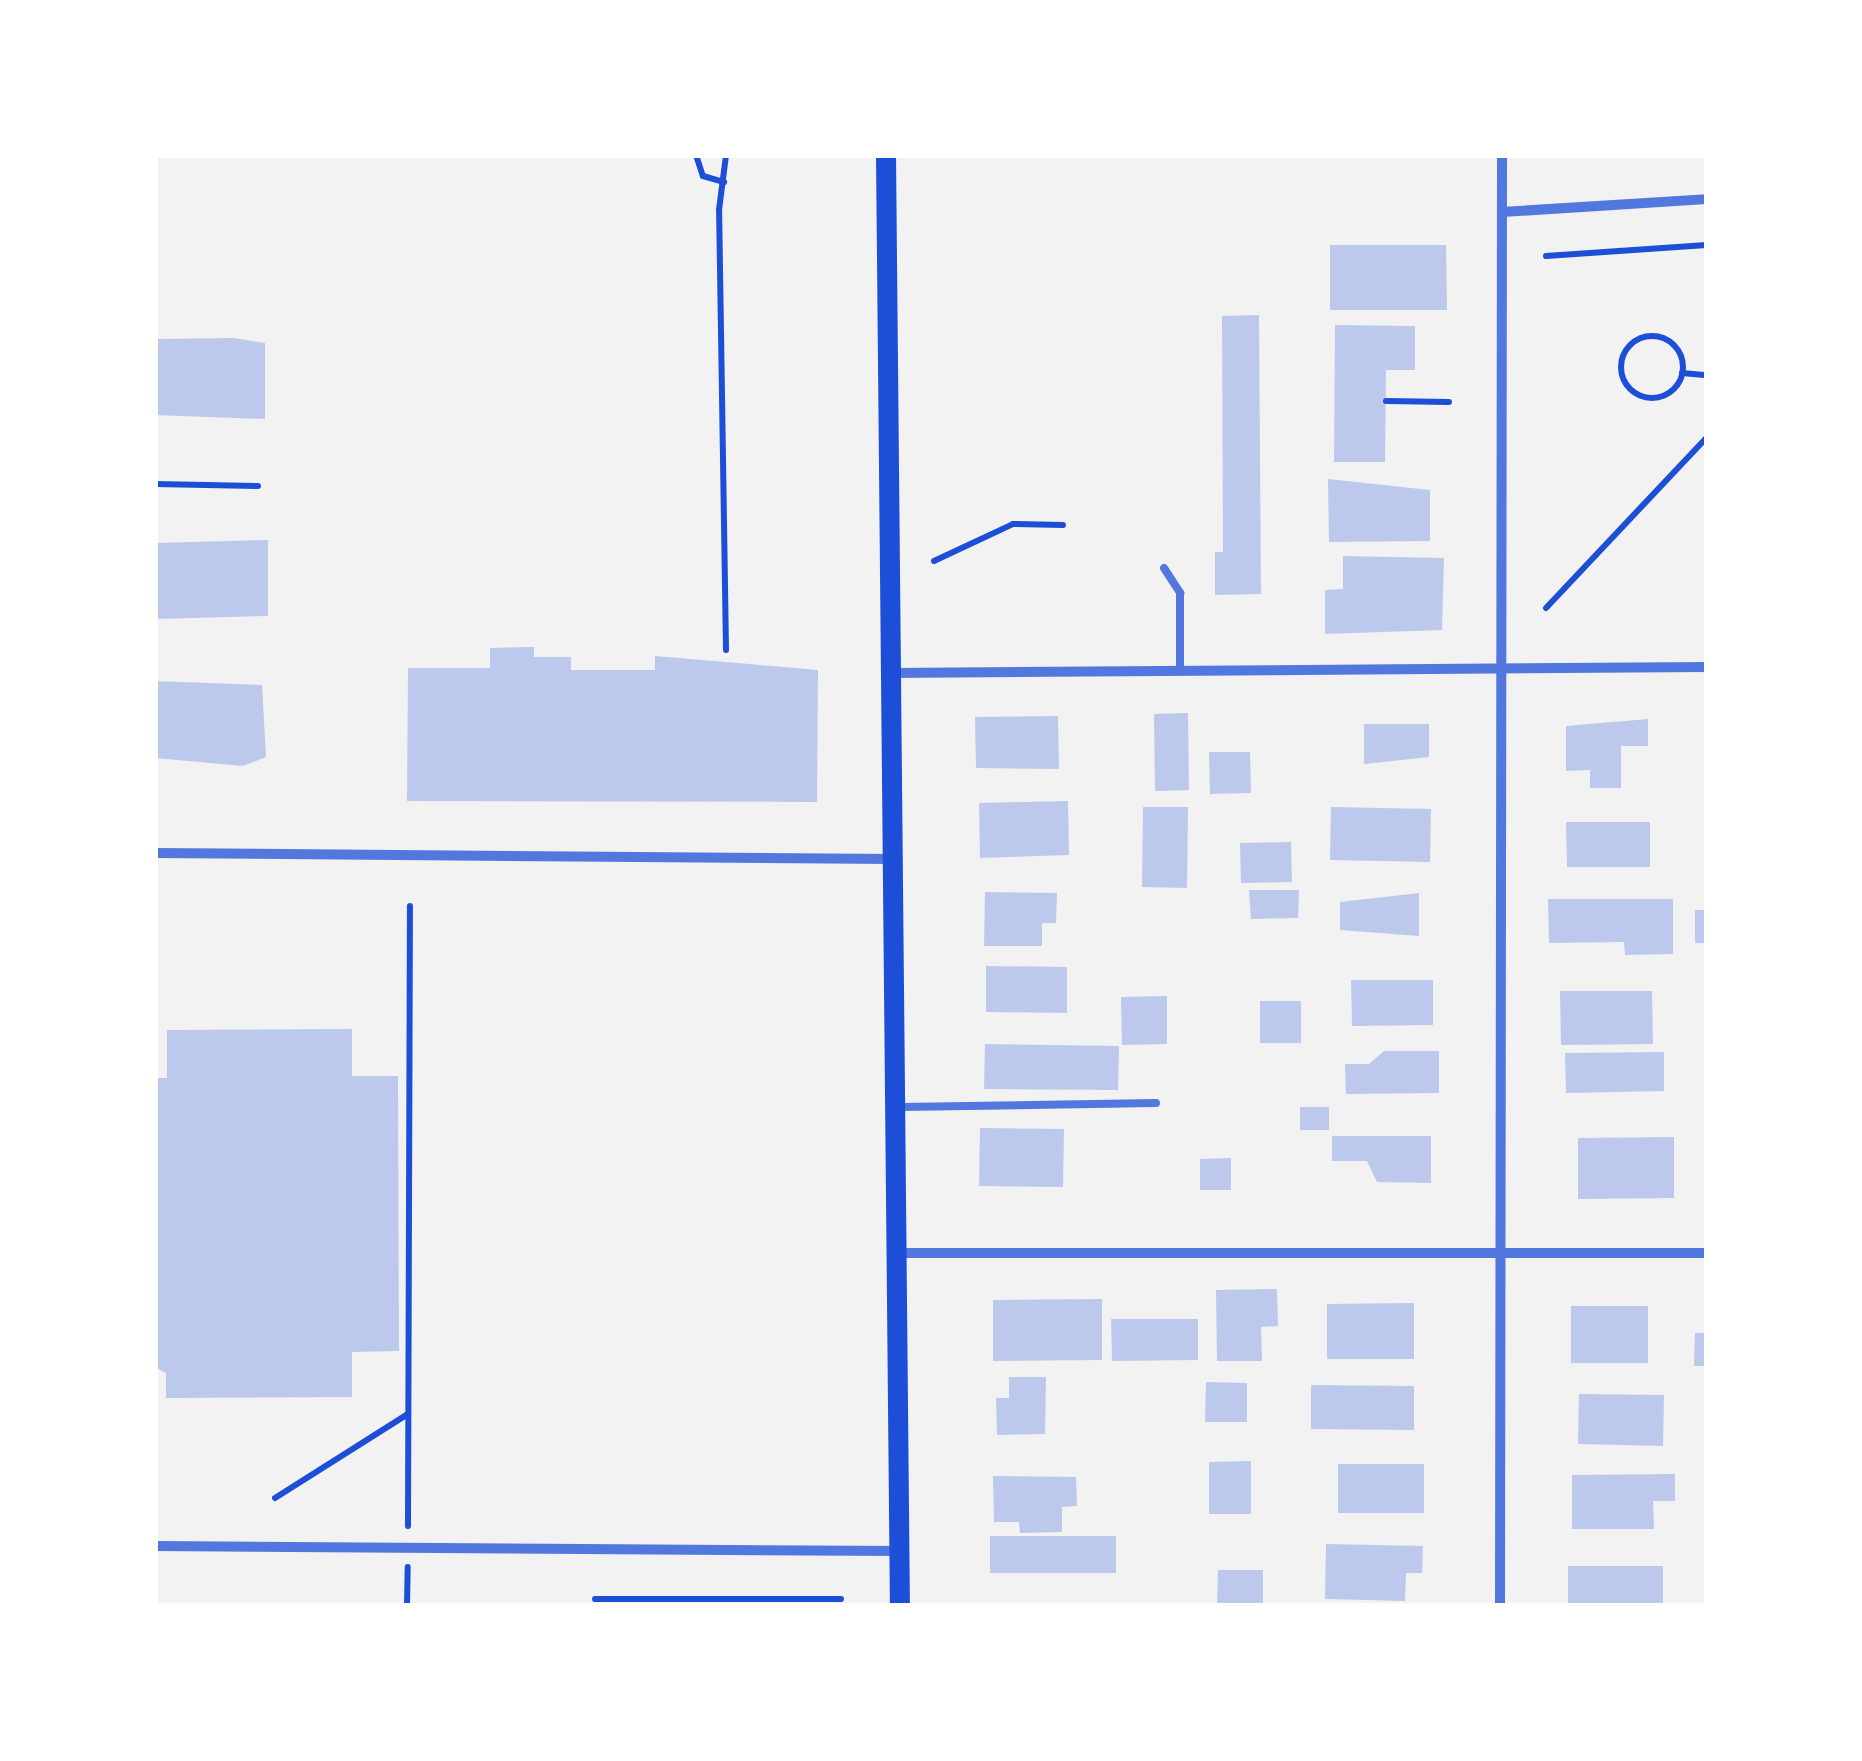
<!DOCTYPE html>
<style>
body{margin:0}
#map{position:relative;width:1862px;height:1761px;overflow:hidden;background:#f2f2f2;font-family:"PT Sans",sans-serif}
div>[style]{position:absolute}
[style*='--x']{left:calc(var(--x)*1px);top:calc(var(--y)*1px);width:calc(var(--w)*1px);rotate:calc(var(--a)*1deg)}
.building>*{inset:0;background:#bdc9ec}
.path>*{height:6px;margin:-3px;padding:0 3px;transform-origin:3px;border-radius:3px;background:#1d4ed8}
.path>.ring{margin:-3px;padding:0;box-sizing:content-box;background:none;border:6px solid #1d4ed8;border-radius:50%}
.service>*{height:8px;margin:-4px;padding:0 4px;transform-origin:4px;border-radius:4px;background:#5277de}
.minor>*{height:10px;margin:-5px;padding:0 5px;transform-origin:5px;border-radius:5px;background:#5277de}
.secondary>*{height:20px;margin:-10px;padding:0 10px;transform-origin:10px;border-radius:10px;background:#1d4ed8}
span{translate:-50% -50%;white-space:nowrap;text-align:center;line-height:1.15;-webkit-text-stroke:10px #fff;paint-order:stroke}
.frame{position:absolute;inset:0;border:158px solid #fff;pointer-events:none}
</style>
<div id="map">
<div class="building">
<i style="clip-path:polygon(1330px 245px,1446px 245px,1447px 310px,1330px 310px)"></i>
<i style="clip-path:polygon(1259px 315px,1261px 594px,1215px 595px,1215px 552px,1223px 552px,1222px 316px)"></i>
<i style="clip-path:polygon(1335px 325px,1415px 326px,1415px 370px,1386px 370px,1385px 462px,1334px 462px)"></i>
<i style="clip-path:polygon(234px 338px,265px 343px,265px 419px,155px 415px,155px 339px)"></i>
<i style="clip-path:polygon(1328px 479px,1430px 490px,1430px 541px,1329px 542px)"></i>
<i style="clip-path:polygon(268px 540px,268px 616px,155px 619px,155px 543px)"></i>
<i style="clip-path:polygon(1343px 556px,1444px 558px,1442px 630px,1325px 634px,1325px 590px,1343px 589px)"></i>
<i style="clip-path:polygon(534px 647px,534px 657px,571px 657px,571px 670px,655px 670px,655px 656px,818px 670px,817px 802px,407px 801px,408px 668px,490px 668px,490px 648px)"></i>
<i style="clip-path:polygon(155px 681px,262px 685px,266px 757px,243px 766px,155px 758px)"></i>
<i style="clip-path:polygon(1188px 713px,1189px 790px,1155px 791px,1154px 714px)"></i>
<i style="clip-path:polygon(1058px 716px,1059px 769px,976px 768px,975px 717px)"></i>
<i style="clip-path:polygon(1648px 719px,1648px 746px,1621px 746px,1621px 788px,1590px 788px,1590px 770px,1566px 771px,1566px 726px)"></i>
<i style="clip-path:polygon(1364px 724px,1429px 724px,1429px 757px,1364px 764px)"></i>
<i style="clip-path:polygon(1209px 752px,1250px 752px,1251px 793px,1210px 794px)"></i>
<i style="clip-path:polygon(1068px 801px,1069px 855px,980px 858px,979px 803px)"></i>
<i style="clip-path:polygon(1143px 807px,1188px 807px,1187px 888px,1142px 887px)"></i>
<i style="clip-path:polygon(1331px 807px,1431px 809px,1430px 862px,1330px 860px)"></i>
<i style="clip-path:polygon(1566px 822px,1650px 822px,1650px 867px,1567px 867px)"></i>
<i style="clip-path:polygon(1291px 842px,1292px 882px,1241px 883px,1240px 843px)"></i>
<i style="clip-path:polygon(1249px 890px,1299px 890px,1298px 918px,1251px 919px)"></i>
<i style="clip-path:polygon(985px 892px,1057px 893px,1056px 923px,1042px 923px,1042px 946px,984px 946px)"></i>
<i style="clip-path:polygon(1419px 893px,1419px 936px,1340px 930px,1340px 902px)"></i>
<i style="clip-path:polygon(1548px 899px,1673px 899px,1673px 954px,1625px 955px,1624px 942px,1549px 943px)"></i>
<i style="clip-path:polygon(1695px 910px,1707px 910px,1707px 943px,1695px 943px)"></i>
<i style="clip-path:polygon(986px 966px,1067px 967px,1067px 1013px,986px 1012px)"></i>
<i style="clip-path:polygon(1351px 980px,1433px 980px,1433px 1025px,1352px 1026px)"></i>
<i style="clip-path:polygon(1560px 991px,1652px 991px,1653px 1044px,1561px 1045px)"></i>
<i style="clip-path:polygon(1167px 996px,1167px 1044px,1122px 1045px,1121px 997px)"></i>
<i style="clip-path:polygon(1260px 1001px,1301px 1001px,1301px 1043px,1260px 1043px)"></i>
<i style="clip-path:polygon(352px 1029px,352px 1076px,398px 1076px,399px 1351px,352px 1352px,352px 1397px,166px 1398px,166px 1373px,155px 1367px,155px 1078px,167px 1078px,167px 1030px)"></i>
<i style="clip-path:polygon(985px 1044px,1119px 1046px,1118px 1090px,984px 1089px)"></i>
<i style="clip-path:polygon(1384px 1051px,1439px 1051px,1439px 1093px,1346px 1094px,1345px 1064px,1369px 1064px)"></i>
<i style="clip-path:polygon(1664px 1052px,1664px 1091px,1566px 1093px,1565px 1053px)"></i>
<i style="clip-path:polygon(1300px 1107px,1329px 1107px,1329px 1130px,1300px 1130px)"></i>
<i style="clip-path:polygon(980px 1128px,1064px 1129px,1063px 1187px,979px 1186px)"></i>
<i style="clip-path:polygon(1332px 1136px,1431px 1136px,1431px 1183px,1377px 1182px,1367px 1161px,1332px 1161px)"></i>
<i style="clip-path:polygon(1674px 1137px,1674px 1198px,1578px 1199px,1578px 1138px)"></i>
<i style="clip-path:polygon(1231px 1158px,1231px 1190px,1200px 1190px,1200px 1159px)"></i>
<i style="clip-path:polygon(1277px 1289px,1278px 1326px,1261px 1327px,1262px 1361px,1217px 1361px,1216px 1290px)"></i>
<i style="clip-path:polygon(1102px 1299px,1102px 1360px,993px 1361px,993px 1300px)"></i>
<i style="clip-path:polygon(1414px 1303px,1414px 1359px,1327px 1359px,1327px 1304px)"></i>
<i style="clip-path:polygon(1571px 1306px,1648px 1306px,1648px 1363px,1571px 1363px)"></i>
<i style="clip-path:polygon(1111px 1319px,1198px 1319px,1198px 1360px,1112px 1361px)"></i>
<i style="clip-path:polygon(1695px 1333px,1707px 1333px,1707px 1366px,1694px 1366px)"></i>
<i style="clip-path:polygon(1009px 1377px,1046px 1377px,1045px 1434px,997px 1435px,996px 1398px,1009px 1398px)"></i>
<i style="clip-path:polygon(1206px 1382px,1247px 1383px,1247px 1422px,1205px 1422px)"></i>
<i style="clip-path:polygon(1311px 1385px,1414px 1386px,1414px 1430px,1311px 1429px)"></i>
<i style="clip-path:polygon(1579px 1394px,1664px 1395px,1663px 1446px,1578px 1444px)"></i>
<i style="clip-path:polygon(1251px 1461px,1251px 1514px,1209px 1514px,1209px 1462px)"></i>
<i style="clip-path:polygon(1338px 1464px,1424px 1464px,1424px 1513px,1338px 1513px)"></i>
<i style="clip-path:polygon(1675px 1474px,1675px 1501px,1653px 1501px,1654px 1529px,1572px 1529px,1572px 1475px)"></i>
<i style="clip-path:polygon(993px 1476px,1076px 1477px,1077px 1506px,1062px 1507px,1062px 1532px,1020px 1533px,1019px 1522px,994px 1522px)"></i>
<i style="clip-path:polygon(990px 1536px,1116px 1536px,1116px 1573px,990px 1573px)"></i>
<i style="clip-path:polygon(1326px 1544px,1423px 1546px,1422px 1573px,1406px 1573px,1405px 1601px,1325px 1599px)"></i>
<i style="clip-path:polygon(1568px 1566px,1663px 1566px,1663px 1606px,1568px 1606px)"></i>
<i style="clip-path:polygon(1218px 1570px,1263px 1570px,1263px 1606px,1217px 1606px)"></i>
</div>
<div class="path">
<i style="--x:696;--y:155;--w:22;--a:72"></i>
<i style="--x:703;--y:176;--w:22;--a:16"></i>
<i style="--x:1546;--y:256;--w:161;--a:-3.9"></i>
<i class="ring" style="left:1621px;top:336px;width:56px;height:56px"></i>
<i style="--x:1682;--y:373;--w:25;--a:5"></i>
<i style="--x:1386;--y:401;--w:63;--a:0.9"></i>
<i style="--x:155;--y:484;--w:103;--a:1.1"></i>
<i style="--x:934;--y:561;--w:87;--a:-25.1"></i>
<i style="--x:1013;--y:524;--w:50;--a:1.1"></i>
<i style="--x:1546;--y:608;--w:235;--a:-46.7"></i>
<i style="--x:726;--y:650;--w:440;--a:-90.9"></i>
<i style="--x:719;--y:210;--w:55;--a:-82.7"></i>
<i style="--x:275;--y:1498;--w:157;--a:-32.3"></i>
<i style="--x:408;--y:1526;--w:620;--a:-89.82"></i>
<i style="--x:595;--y:1599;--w:246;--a:0"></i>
<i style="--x:407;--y:1606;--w:39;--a:-89"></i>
</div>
<div class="service">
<i style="--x:1164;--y:568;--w:30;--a:57"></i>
<i style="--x:1180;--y:593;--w:77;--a:90"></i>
<i style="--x:901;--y:1107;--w:255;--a:-0.9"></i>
</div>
<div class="minor">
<i style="--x:1502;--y:212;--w:205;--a:-3.6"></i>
<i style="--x:891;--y:673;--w:816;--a:-0.42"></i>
<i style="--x:155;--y:853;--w:739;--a:0.47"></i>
<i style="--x:900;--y:1253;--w:807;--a:0"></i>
<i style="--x:155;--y:1546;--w:744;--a:0.39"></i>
<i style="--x:1500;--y:1606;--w:1451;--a:-89.92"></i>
</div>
<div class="secondary">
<i style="--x:886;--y:155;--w:1451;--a:89.45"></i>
</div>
<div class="frame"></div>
</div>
